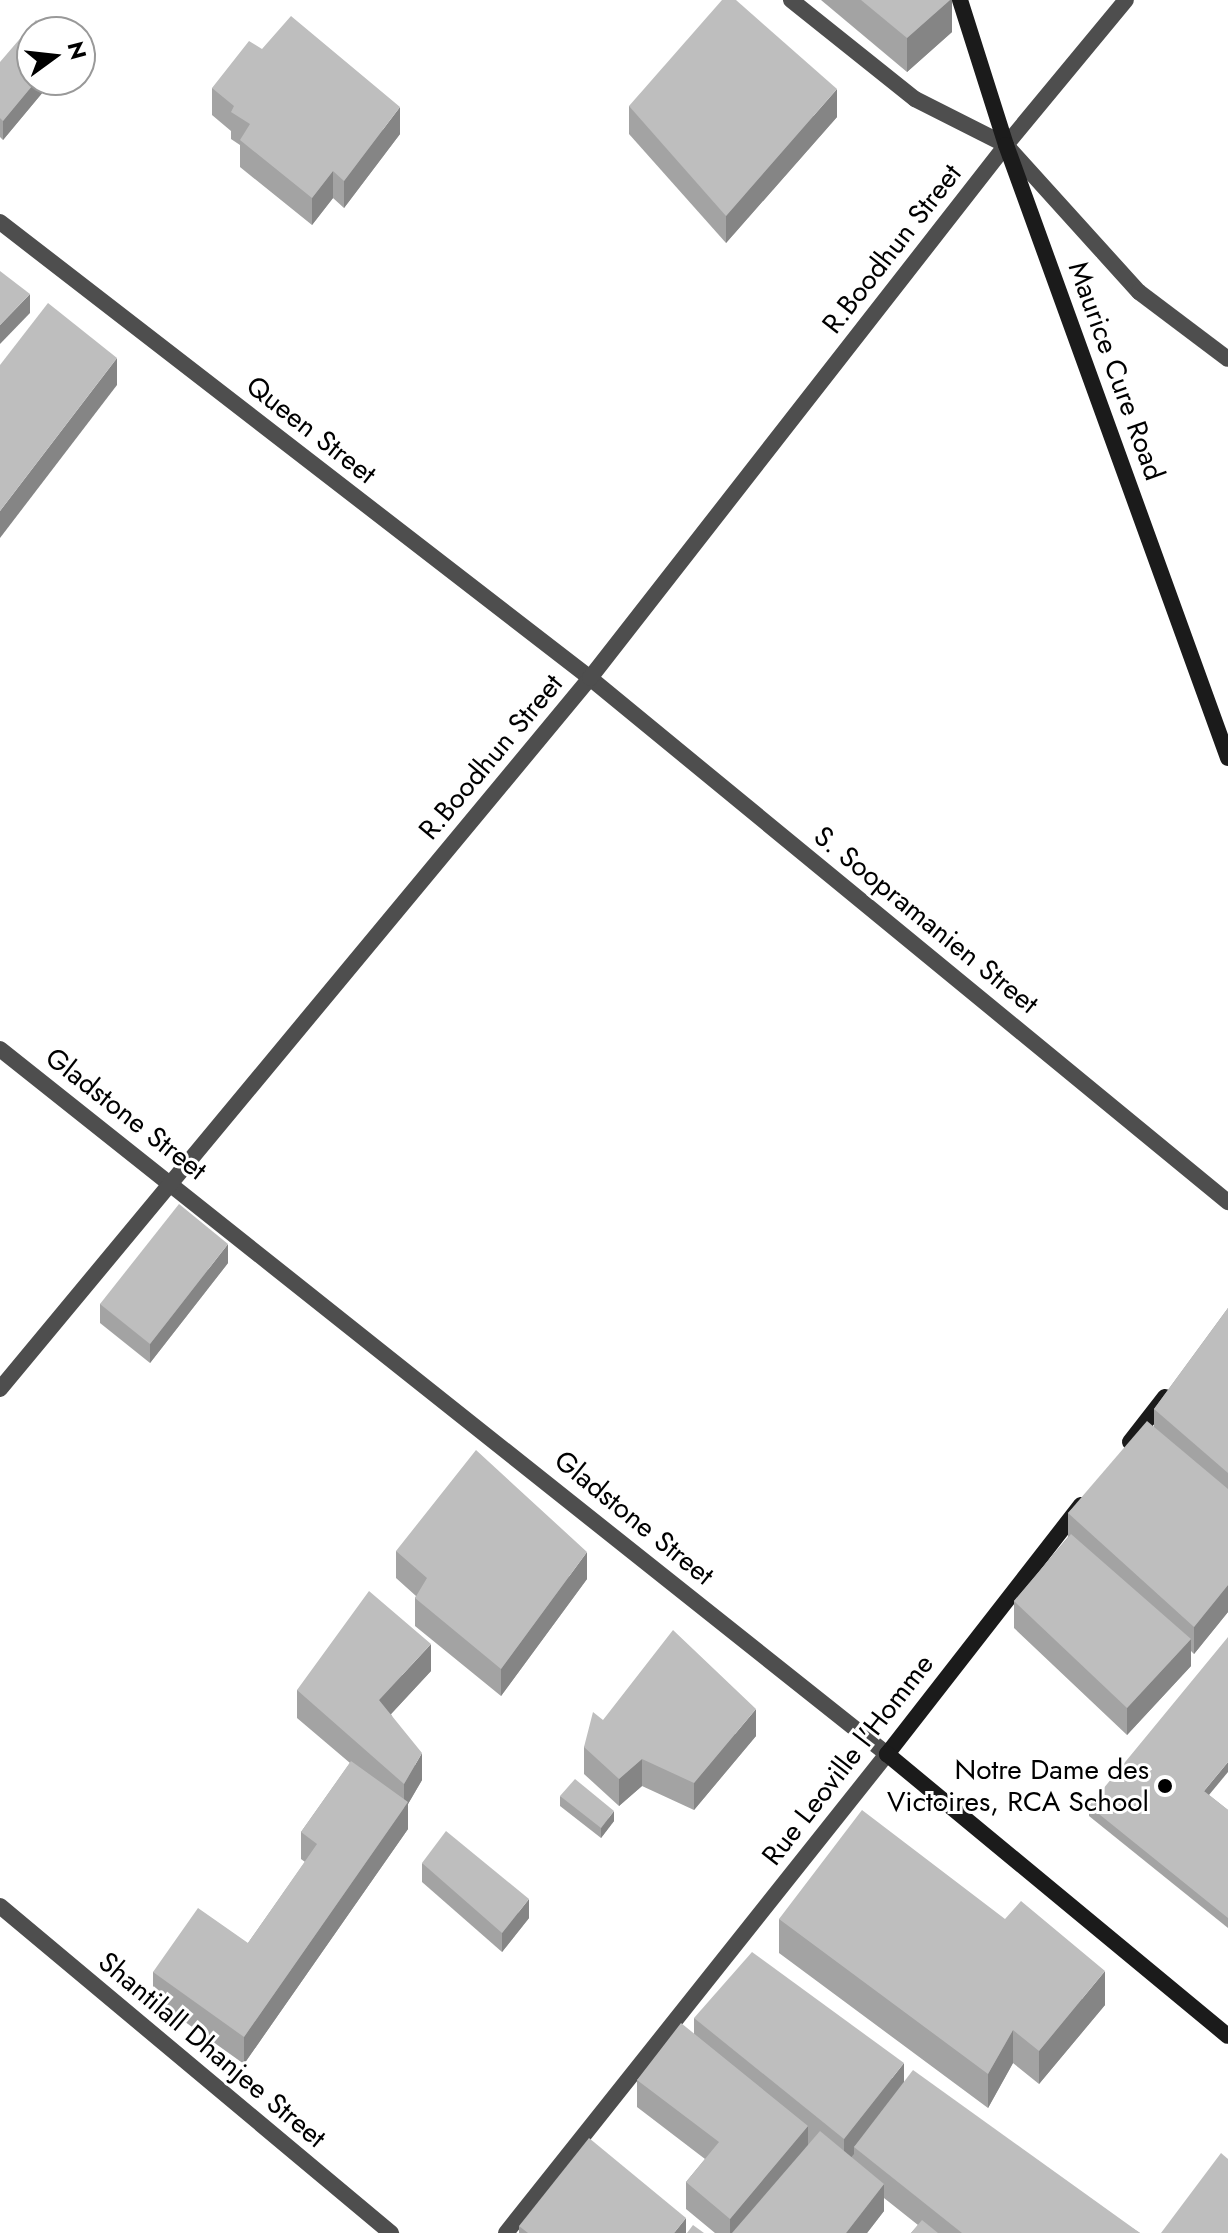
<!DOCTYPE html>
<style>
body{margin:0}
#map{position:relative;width:1228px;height:2233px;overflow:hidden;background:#fff;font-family:Jost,sans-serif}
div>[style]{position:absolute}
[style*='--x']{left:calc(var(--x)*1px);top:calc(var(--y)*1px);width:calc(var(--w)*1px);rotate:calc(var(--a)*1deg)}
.minor>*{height:16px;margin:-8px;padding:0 8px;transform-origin:8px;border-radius:8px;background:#4e4e4e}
.secondary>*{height:16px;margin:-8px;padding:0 8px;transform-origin:8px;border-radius:8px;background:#1b1b1b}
.wall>*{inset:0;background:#a3a3a3}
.shaded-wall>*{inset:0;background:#858585}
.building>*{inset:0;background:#bebebe}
.dots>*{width:22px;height:22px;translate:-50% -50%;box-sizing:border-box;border:4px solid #fff;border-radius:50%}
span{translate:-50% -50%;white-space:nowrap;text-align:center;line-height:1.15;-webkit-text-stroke:6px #fff;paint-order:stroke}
.street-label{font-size:28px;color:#000}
.poi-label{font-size:28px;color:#000}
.right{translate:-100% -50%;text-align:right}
.north{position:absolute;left:16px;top:16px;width:80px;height:80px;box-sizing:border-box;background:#fff;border:2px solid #999;border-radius:50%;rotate:75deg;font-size:22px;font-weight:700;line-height:32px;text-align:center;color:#000}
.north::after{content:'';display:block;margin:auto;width:28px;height:36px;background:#000;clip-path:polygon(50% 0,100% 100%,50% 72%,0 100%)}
</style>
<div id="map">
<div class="minor">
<i style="--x:791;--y:0;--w:159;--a:38.6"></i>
<i style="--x:915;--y:99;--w:102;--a:26.8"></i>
<i style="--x:1006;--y:145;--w:198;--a:47.9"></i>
<i style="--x:1139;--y:292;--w:111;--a:37"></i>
<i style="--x:0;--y:222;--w:746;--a:37.7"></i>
<i style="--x:590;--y:678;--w:826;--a:39.4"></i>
<i style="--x:0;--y:1049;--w:1133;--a:38.48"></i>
<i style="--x:887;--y:1754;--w:612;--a:128.5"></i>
<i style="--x:0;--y:1389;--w:924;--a:-50.31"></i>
<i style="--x:590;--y:678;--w:676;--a:-52.03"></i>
<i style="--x:1006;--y:145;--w:188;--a:-50.4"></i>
<i style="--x:0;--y:1906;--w:510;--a:39.91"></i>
</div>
<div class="secondary">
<i style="--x:960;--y:0;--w:152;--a:72.4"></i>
<i style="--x:1006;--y:145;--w:652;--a:70.09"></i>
<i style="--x:1130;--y:1442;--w:57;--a:-52.1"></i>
<i style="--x:1081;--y:1505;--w:316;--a:127.9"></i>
<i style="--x:887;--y:1754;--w:442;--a:39.6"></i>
</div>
<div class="wall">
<i style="clip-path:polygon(821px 0,952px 0,952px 32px,907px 72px)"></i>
<i style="clip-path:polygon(0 62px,32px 80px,53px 80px,3px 140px,0 137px)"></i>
<i style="clip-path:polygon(212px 88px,400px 134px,344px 208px,333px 198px,312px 225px,240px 167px,240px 145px,231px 139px,231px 131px,212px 115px)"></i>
<i style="clip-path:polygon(629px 106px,837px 117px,726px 243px,629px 134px)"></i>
<i style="clip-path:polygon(228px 1263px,150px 1363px,100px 1323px,100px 1304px)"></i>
<i style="clip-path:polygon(1228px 1308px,1228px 1612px,1194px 1654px,1191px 1651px,1191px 1666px,1127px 1735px,1014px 1628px,1014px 1601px,1068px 1537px,1068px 1513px,1154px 1426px,1154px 1409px)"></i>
<i style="clip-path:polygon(396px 1551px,587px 1579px,501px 1696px,415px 1626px,415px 1598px,416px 1596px,396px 1578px)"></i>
<i style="clip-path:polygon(431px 1671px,391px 1714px,422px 1780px,408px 1804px,408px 1829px,244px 2064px,153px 1999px,153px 1972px,248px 1943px,305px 1862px,301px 1859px,301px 1832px,350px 1763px,297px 1718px,297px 1690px)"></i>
<i style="clip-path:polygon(603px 1720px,756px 1736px,694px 1810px,642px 1786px,619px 1806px,584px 1774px,584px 1747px)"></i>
<i style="clip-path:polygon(1209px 1795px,1228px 1810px,1228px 1928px,1089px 1816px,1089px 1806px)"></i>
<i style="clip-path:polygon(560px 1796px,614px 1821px,601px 1838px,560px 1806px)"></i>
<i style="clip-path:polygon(422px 1863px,529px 1918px,502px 1952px,422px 1882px)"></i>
<i style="clip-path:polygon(779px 1919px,1105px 2005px,1039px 2084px,1013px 2063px,988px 2108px,779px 1953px)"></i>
<i style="clip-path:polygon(694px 2018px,904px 2082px,1140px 2233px,911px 2233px,918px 2225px,884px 2198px,884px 2211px,867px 2233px,715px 2233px,686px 2209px,686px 2182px,705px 2159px,637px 2107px,637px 2080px,694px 2034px)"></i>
<i style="clip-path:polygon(519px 2226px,686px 2233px,519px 2233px)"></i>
</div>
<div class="shaded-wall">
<i style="clip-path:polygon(950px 0,952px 0,952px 32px,907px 72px,907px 38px)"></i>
<i style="clip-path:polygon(37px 80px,53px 80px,3px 140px,3px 121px)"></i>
<i style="clip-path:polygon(837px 89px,837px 117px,726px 243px,726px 216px)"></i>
<i style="clip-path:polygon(400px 107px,400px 134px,344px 208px,344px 181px)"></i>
<i style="clip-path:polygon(333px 171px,333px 198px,312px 225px,312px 198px)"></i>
<i style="clip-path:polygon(30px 294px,30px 313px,0 344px,0 325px)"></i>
<i style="clip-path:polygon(117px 358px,117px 385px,0 538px,0 511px)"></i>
<i style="clip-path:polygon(228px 1244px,228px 1263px,150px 1363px,150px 1344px)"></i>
<i style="clip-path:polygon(587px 1552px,587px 1579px,501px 1696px,501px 1669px)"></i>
<i style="clip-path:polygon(1228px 1585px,1228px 1612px,1194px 1654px,1194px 1627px)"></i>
<i style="clip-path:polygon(1191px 1639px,1191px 1666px,1127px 1735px,1127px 1708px)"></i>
<i style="clip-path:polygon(431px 1644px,431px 1671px,379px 1727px,379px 1700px)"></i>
<i style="clip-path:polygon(756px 1709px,756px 1736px,694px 1810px,694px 1783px)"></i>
<i style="clip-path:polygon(422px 1753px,422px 1780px,408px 1804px,408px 1829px,244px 2064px,244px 2037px,404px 1808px,404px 1784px)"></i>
<i style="clip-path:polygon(642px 1759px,642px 1786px,619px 1806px,619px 1779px)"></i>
<i style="clip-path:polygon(1228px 1762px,1228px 1772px,1204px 1801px,1204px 1791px)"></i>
<i style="clip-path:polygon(614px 1811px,614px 1821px,601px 1838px,601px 1828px)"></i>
<i style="clip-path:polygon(529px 1899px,529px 1918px,502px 1952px,502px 1933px)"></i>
<i style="clip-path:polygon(1105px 1971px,1105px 2005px,1039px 2084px,1039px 2051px)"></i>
<i style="clip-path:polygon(1013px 2030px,1013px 2063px,988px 2108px,988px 2074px)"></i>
<i style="clip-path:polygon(904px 2063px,904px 2090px,854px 2147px,854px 2154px,844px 2166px,844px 2139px)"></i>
<i style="clip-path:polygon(808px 2126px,808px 2153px,741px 2233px,730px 2233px,730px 2219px)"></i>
<i style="clip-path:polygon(884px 2184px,884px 2211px,867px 2233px,846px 2233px)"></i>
<i style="clip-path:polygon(686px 2218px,686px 2233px,674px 2233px)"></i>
</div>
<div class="building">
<i style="clip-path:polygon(722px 0,736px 0,837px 89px,726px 216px,629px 106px)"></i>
<i style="clip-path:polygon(861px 0,950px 0,907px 38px)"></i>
<i style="clip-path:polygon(291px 16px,400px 107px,344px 181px,333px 171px,312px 198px,240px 140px,250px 124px,231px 112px,234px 106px,212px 88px,249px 41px,262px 49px)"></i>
<i style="clip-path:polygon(36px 20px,50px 32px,32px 32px,32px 80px,37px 80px,3px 121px,0 118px,0 62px)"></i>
<i style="clip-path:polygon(0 271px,30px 294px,0 325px)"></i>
<i style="clip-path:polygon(48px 303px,117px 358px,0 511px,0 365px)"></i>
<i style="clip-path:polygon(179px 1204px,228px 1244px,150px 1344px,100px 1304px)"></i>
<i style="clip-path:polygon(1228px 1308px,1228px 1473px,1154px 1409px)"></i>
<i style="clip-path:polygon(1147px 1421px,1228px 1489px,1228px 1585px,1194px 1627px,1068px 1513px)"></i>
<i style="clip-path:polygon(476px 1450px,587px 1552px,501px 1669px,415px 1598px,427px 1578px,396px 1551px)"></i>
<i style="clip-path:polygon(1071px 1534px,1191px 1639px,1127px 1708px,1014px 1601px)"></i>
<i style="clip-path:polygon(369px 1591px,431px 1644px,379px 1700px,422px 1753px,404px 1784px,297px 1690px)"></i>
<i style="clip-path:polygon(673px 1630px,756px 1709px,694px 1783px,642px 1759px,619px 1779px,584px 1747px,593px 1712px,603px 1720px)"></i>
<i style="clip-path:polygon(1228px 1637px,1228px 1762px,1204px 1791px,1228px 1810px,1228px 1918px,1089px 1806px)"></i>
<i style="clip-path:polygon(351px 1761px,408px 1802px,244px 2037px,153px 1972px,198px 1908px,248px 1943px,317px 1844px,301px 1832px)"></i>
<i style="clip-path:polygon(575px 1779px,614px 1811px,601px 1828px,560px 1796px)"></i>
<i style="clip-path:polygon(862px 1810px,1005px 1919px,1021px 1901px,1105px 1971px,1039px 2051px,1013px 2030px,988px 2074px,779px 1919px)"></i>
<i style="clip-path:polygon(446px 1831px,529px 1899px,502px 1933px,422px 1863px)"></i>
<i style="clip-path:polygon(752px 1952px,904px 2063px,844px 2139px,694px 2018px)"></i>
<i style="clip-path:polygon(681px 2023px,808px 2126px,730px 2219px,686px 2182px,719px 2142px,637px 2080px)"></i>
<i style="clip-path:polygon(913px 2070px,1140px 2233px,962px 2233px,854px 2147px)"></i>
<i style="clip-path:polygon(820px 2131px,884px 2184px,846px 2233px,732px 2233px)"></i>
<i style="clip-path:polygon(589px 2138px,686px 2218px,674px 2233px,528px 2233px,519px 2226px)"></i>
<i style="clip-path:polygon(1221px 2153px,1228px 2159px,1228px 2233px,1161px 2233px)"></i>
<i style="clip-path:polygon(922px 2220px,938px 2233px,911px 2233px)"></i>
<i style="clip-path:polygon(693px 2225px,704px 2233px,687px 2233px)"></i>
</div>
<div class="dots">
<i style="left:1165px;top:1786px;background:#000"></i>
</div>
<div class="street-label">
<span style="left:892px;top:249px;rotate:-52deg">R.Boodhun Street</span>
<span style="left:1116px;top:371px;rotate:70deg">Maurice Cure Road</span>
<span style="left:311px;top:430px;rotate:38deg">Queen Street</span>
<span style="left:491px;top:757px;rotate:-50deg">R.Boodhun Street</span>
<span style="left:926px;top:920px;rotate:39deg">S. Soopramanien Street</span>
<span style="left:126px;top:1114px;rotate:38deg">Gladstone Street</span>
<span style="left:634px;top:1518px;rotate:39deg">Gladstone Street</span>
<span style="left:848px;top:1760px;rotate:-52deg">Rue Leoville l'Homme</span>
<span style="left:212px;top:2050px;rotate:40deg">Shantilall Dhanjee Street</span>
</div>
<div class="poi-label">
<span class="right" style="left:1149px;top:1786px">Notre Dame des<br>Victoires, RCA School</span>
</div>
<div class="north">N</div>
</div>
